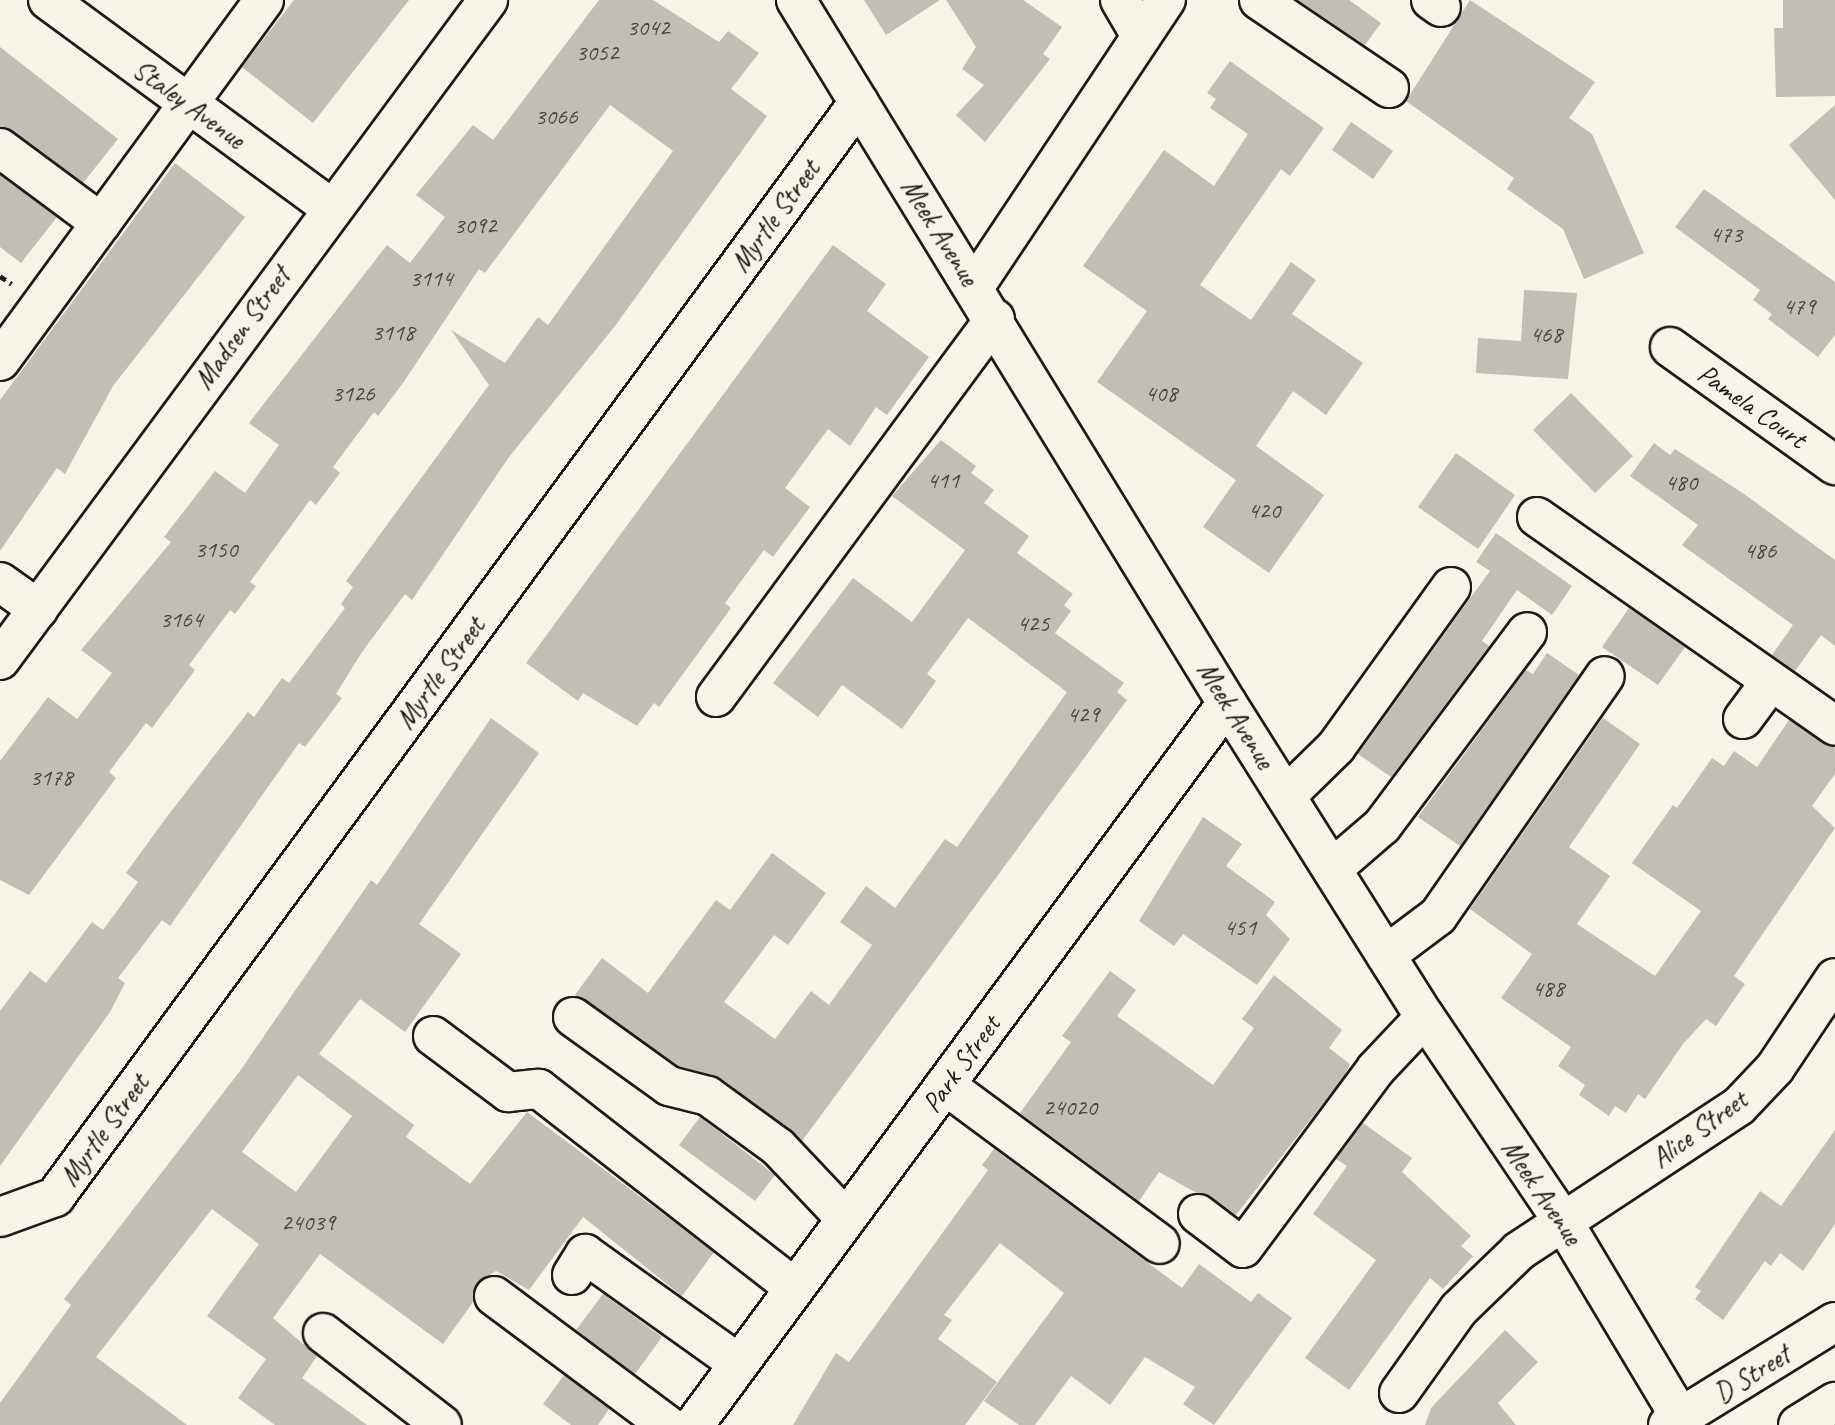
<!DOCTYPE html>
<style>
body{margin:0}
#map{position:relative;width:1835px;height:1425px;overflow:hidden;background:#f7f3e8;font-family:Caveat,sans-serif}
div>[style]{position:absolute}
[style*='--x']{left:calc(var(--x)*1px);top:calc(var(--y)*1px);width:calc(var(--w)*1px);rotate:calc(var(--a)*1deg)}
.building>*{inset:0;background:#c0beb5}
.path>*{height:4.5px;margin-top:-2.25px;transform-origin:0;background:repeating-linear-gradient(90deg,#1c1c1c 0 7px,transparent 0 12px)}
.roads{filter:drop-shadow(2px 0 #1c1c1c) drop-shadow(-2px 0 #1c1c1c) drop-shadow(0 2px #1c1c1c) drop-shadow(0 -2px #1c1c1c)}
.minor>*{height:38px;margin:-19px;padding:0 19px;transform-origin:19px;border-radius:19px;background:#f7f3e8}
.major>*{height:38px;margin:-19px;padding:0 19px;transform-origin:19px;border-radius:19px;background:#f7f3e8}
span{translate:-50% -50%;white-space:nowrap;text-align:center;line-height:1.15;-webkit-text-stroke:5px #f7f3e8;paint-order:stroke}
.number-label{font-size:24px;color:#454442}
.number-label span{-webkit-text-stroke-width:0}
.street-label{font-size:28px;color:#1c1c1c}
</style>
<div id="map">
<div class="building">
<i style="clip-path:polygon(294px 0,409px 0,313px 123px,242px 67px)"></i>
<i style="clip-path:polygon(599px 0,653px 0,719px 42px,728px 31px,759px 53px,731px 89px,767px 116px,615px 326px,509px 457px,412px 600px,405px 594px,362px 652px,336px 694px,342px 698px,305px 747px,299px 743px,170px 926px,162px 920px,118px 978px,125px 983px,110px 1012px,0 1166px,0 1011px,30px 971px,46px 983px,92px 922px,103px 930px,138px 882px,126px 873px,166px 818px,248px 712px,254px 717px,282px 678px,289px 683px,345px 608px,341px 604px,353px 587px,346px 581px,489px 385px,451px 330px,505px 363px,538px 317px,548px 325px,673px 151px,610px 105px,485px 273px,479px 269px,403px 383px,378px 416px,374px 412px,333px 467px,340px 473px,316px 505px,310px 500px,250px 582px,256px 586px,235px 614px,230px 610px,189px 665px,195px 670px,152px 728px,146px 723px,109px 772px,116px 778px,29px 895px,0 880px,0 761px,48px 697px,77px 719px,112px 673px,81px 650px,171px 542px,164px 537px,215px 471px,245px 493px,279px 445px,249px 423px,387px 245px,410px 263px,445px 217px,416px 195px,473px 125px,493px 140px)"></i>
<i style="clip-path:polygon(864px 0,940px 0,886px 35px)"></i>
<i style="clip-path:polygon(946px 0,1023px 0,1062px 27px,1043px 54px,1050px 59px,985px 142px,956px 115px,984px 85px,962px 69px,976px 47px)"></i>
<i style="clip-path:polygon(1298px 0,1349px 0,1381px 23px,1365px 45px)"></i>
<i style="clip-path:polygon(1470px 0,1595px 82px,1569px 118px,1592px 134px,1644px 253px,1584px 279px,1563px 229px,1507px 189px,1514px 178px,1406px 101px)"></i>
<i style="clip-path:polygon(1783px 0,1835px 0,1835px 96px,1776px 97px,1774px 28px,1783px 28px)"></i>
<i style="clip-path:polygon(0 47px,118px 139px,83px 183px,0 127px)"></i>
<i style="clip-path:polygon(1230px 61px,1324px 128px,1290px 176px,1281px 169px,1200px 285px,1251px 320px,1291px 262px,1316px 280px,1292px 314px,1363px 363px,1326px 415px,1293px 391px,1256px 446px,1324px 495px,1269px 573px,1203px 527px,1236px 480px,1097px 382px,1147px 311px,1083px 266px,1164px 150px,1214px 186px,1248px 134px,1210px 108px,1216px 99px,1207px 93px)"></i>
<i style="clip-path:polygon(1835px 105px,1835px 200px,1789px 145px)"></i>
<i style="clip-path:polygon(1351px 122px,1393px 151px,1373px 179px,1332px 150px)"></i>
<i style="clip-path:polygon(175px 163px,245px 217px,113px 386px,65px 474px,57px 468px,0 551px,0 400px)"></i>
<i style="clip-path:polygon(0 175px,57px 217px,21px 263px,0 247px)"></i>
<i style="clip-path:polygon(1704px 189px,1835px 282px,1835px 335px,1818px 357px,1768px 319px,1772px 314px,1753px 300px,1760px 290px,1675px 227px)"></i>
<i style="clip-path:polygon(833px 245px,886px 284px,867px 311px,929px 357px,887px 415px,876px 407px,850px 446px,828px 429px,785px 488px,810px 507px,773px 557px,764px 550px,725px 603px,731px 608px,659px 707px,654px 703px,637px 726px,583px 693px,578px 701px,526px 663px)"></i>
<i style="clip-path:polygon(1524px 290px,1577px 293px,1568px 379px,1476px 373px,1478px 338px,1521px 341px)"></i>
<i style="clip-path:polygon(1571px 393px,1633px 456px,1595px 493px,1533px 430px)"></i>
<i style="clip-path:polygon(941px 440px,976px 466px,971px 473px,994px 490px,984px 503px,1029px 536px,1017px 553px,1073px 594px,1064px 605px,1071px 611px,1055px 633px,1124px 683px,1117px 692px,1127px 700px,802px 1141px,721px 1078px,678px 1066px,575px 995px,602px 958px,648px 993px,716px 900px,730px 910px,772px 853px,826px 893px,788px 945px,774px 935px,724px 1002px,775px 1039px,811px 991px,829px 1005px,872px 945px,840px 922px,866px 886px,895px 908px,945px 839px,957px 847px,1067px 692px,968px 618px,927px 674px,936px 681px,902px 729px,842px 685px,818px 717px,773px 683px,853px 578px,912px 622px,965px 550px,892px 496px)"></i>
<i style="clip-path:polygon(1654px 443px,1670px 455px,1675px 449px,1744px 494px,1835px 560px,1835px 646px,1821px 635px,1795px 671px,1772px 655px,1793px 625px,1682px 545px,1698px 525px,1630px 476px)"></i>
<i style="clip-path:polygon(1456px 453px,1515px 495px,1478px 549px,1418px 507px)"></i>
<i style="clip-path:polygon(1496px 533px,1572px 586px,1552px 615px,1517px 590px,1482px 641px,1489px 646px,1391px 777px,1358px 754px,1490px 571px,1476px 562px)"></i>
<i style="clip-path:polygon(1629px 608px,1685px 647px,1658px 685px,1602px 647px)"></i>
<i style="clip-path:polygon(1547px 653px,1579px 675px,1460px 846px,1418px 817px,1526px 670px,1533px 674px)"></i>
<i style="clip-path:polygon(evenodd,491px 718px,539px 753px,419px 924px,461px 954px,405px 1032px,360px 999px,319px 1054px,414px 1125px,406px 1137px,470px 1184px,527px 1112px,714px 1252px,682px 1296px,583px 1217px,529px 1290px,496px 1271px,477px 1282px,473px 1302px,443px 1344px,320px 1254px,273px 1318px,317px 1356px,302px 1378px,367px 1425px,275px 1425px,238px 1398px,266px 1359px,207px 1316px,259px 1244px,212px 1209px,96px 1357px,187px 1425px,0 1425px,0 1403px,71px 1305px,64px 1299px,240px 1071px,371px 880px,377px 885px,491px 718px,298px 1075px,352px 1116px,296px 1192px,242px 1152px,298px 1075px)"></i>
<i style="clip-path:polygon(1603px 718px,1640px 744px,1569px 847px,1610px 876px,1577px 924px,1655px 976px,1701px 911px,1632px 863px,1673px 805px,1677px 808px,1712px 758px,1724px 766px,1734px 751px,1757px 767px,1789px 720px,1835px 748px,1835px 774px,1812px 806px,1835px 828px,1734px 976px,1745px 984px,1716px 1026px,1706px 1019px,1683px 1044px,1645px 1099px,1638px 1094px,1626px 1113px,1615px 1106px,1609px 1116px,1579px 1095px,1585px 1085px,1558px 1066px,1571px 1047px,1501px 998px,1532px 954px,1470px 909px)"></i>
<i style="clip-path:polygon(1203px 817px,1242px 844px,1226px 866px,1275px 902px,1266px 915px,1290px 939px,1257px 985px,1183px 934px,1174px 946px,1139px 921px)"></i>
<i style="clip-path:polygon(1110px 971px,1136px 990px,1117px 1016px,1213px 1085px,1254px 1028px,1242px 1019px,1274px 975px,1342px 1030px,1329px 1048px,1350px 1064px,1345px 1075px,1236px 1215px,1159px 1172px,1139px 1201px,1020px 1113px,1071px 1042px,1062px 1036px)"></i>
<i style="clip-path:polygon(700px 1117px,775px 1175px,755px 1201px,679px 1145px)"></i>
<i style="clip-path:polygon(1363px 1123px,1412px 1158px,1402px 1172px,1471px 1236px,1461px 1246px,1473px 1256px,1443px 1289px,1430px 1278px,1349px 1390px,1305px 1358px,1376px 1260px,1313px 1214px,1347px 1166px,1336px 1159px)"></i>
<i style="clip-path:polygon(1835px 1130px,1835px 1224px,1803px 1271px,1780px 1253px,1771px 1266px,1765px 1261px,1723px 1320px,1695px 1299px,1701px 1291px,1695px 1287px,1760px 1191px,1781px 1206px)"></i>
<i style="clip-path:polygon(994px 1149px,1182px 1288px,1199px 1264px,1251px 1302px,1258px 1293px,1292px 1318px,1214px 1425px,1183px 1404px,1195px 1387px,1145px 1357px,1110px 1405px,1071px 1376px,1035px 1425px,1019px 1425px,984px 1401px,1064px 1293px,1000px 1243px,944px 1315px,952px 1320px,938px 1339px,997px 1382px,965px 1425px,793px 1425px,836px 1353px,849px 1362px,988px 1170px,982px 1165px)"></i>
<i style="clip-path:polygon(603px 1294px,662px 1337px,635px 1374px,576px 1330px)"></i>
<i style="clip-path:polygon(1505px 1330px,1538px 1362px,1498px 1403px,1516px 1425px,1425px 1425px,1431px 1408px)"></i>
<i style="clip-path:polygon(564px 1375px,609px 1409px,598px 1425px,571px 1425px,543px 1404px)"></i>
</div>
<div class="path">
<i style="--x:0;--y:276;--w:14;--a:34"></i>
</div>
<div class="roads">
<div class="minor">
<i style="--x:48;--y:0;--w:350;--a:36.3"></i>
<i style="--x:796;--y:0;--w:825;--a:58.49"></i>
<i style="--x:1227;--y:703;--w:371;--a:57.8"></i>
<i style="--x:1425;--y:1017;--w:249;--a:56"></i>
<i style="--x:1564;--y:1223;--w:235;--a:59.1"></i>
<i style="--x:1120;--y:0;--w:42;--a:59.7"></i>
<i style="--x:1259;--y:0;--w:157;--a:34.1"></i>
<i style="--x:1431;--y:0;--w:12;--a:35"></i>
<i style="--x:0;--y:148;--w:126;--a:36.6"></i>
<i style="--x:975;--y:286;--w:344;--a:-56.3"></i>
<i style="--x:1670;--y:347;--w:203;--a:35.6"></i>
<i style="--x:0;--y:361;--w:447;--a:-53.8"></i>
<i style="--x:1537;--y:517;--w:364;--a:35"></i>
<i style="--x:0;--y:582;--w:47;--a:35.4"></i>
<i style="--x:0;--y:660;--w:821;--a:-53.52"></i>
<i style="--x:716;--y:697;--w:470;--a:-53.6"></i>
<i style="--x:1743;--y:719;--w:47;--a:-53.6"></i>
<i style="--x:1286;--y:796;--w:70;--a:-44.4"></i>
<i style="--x:1336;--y:747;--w:197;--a:-54.3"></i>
<i style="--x:1332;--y:869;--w:66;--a:-40.7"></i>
<i style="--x:1382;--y:826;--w:242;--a:-53.2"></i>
<i style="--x:1386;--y:955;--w:65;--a:-36.9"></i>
<i style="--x:1438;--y:916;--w:292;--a:-55.2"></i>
<i style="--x:573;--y:1017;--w:118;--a:35.7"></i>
<i style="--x:669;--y:1086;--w:40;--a:14.4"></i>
<i style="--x:708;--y:1096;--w:87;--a:36.1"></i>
<i style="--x:778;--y:1147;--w:99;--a:46.6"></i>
<i style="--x:433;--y:1036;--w:94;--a:36.7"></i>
<i style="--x:508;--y:1092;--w:31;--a:-6"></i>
<i style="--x:539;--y:1089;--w:324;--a:37.9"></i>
<i style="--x:945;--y:1085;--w:267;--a:36.5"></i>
<i style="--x:1198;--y:1214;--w:56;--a:37.1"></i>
<i style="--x:1243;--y:1248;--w:223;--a:-53.4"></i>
<i style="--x:1376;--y:1069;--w:71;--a:-46.7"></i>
<i style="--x:0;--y:1217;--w:59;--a:-20"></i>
<i style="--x:55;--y:1197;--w:1358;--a:-53.71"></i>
<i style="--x:572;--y:1275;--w:25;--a:-58"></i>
<i style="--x:585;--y:1254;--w:189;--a:35.5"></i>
<i style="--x:494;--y:1296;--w:216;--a:36.7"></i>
<i style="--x:323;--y:1333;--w:150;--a:37.7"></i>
<i style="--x:1399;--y:1393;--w:103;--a:-54.5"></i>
<i style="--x:1459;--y:1309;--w:83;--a:-44"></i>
<i style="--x:1519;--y:1251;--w:263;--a:-33.4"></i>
<i style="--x:1739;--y:1106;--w:52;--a:-46.5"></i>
<i style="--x:1775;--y:1068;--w:108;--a:-56.3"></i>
<i style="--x:694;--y:1425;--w:897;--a:-53.56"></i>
</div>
<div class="major">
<i style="--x:1668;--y:1425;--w:196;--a:-31.7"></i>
<i style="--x:1798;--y:1425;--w:44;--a:-31.9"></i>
</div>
</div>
<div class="number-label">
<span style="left:648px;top:28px">3042</span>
<span style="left:597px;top:53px">3052</span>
<span style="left:556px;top:117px">3066</span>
<span style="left:475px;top:226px">3092</span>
<span style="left:1726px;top:235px">473</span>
<span style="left:431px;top:279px">3114</span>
<span style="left:1799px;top:307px">479</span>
<span style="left:393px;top:333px">3118</span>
<span style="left:1546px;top:335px">468</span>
<span style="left:353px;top:394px">3126</span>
<span style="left:1161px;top:394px">408</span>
<span style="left:943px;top:481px">411</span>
<span style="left:1681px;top:483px">480</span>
<span style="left:1264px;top:511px">420</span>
<span style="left:216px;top:550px">3150</span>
<span style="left:1760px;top:551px">486</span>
<span style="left:181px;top:620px">3164</span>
<span style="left:1033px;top:624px">425</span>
<span style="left:1083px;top:715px">429</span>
<span style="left:51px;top:778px">3178</span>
<span style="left:1240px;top:928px">451</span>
<span style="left:1548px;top:989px">488</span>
<span style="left:1070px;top:1108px">24020</span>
<span style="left:308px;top:1223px">24039</span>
</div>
<div class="street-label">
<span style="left:189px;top:104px;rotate:36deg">Staley Avenue</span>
<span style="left:775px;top:216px;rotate:-54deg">Myrtle Street</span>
<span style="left:940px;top:232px;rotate:58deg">Meek Avenue</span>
<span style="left:242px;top:328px;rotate:-54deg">Madsen Street</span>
<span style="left:1752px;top:406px;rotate:35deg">Pamela Court</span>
<span style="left:440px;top:673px;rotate:-54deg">Myrtle Street</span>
<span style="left:1236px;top:715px;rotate:58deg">Meek Avenue</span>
<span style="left:961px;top:1064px;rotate:-54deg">Park Street</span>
<span style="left:1699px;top:1129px;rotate:-36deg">Alice Street</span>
<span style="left:104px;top:1130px;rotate:-54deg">Myrtle Street</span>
<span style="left:1542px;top:1192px;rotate:56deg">Meek Avenue</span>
<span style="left:1752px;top:1374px;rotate:-32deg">D Street</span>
</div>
</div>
